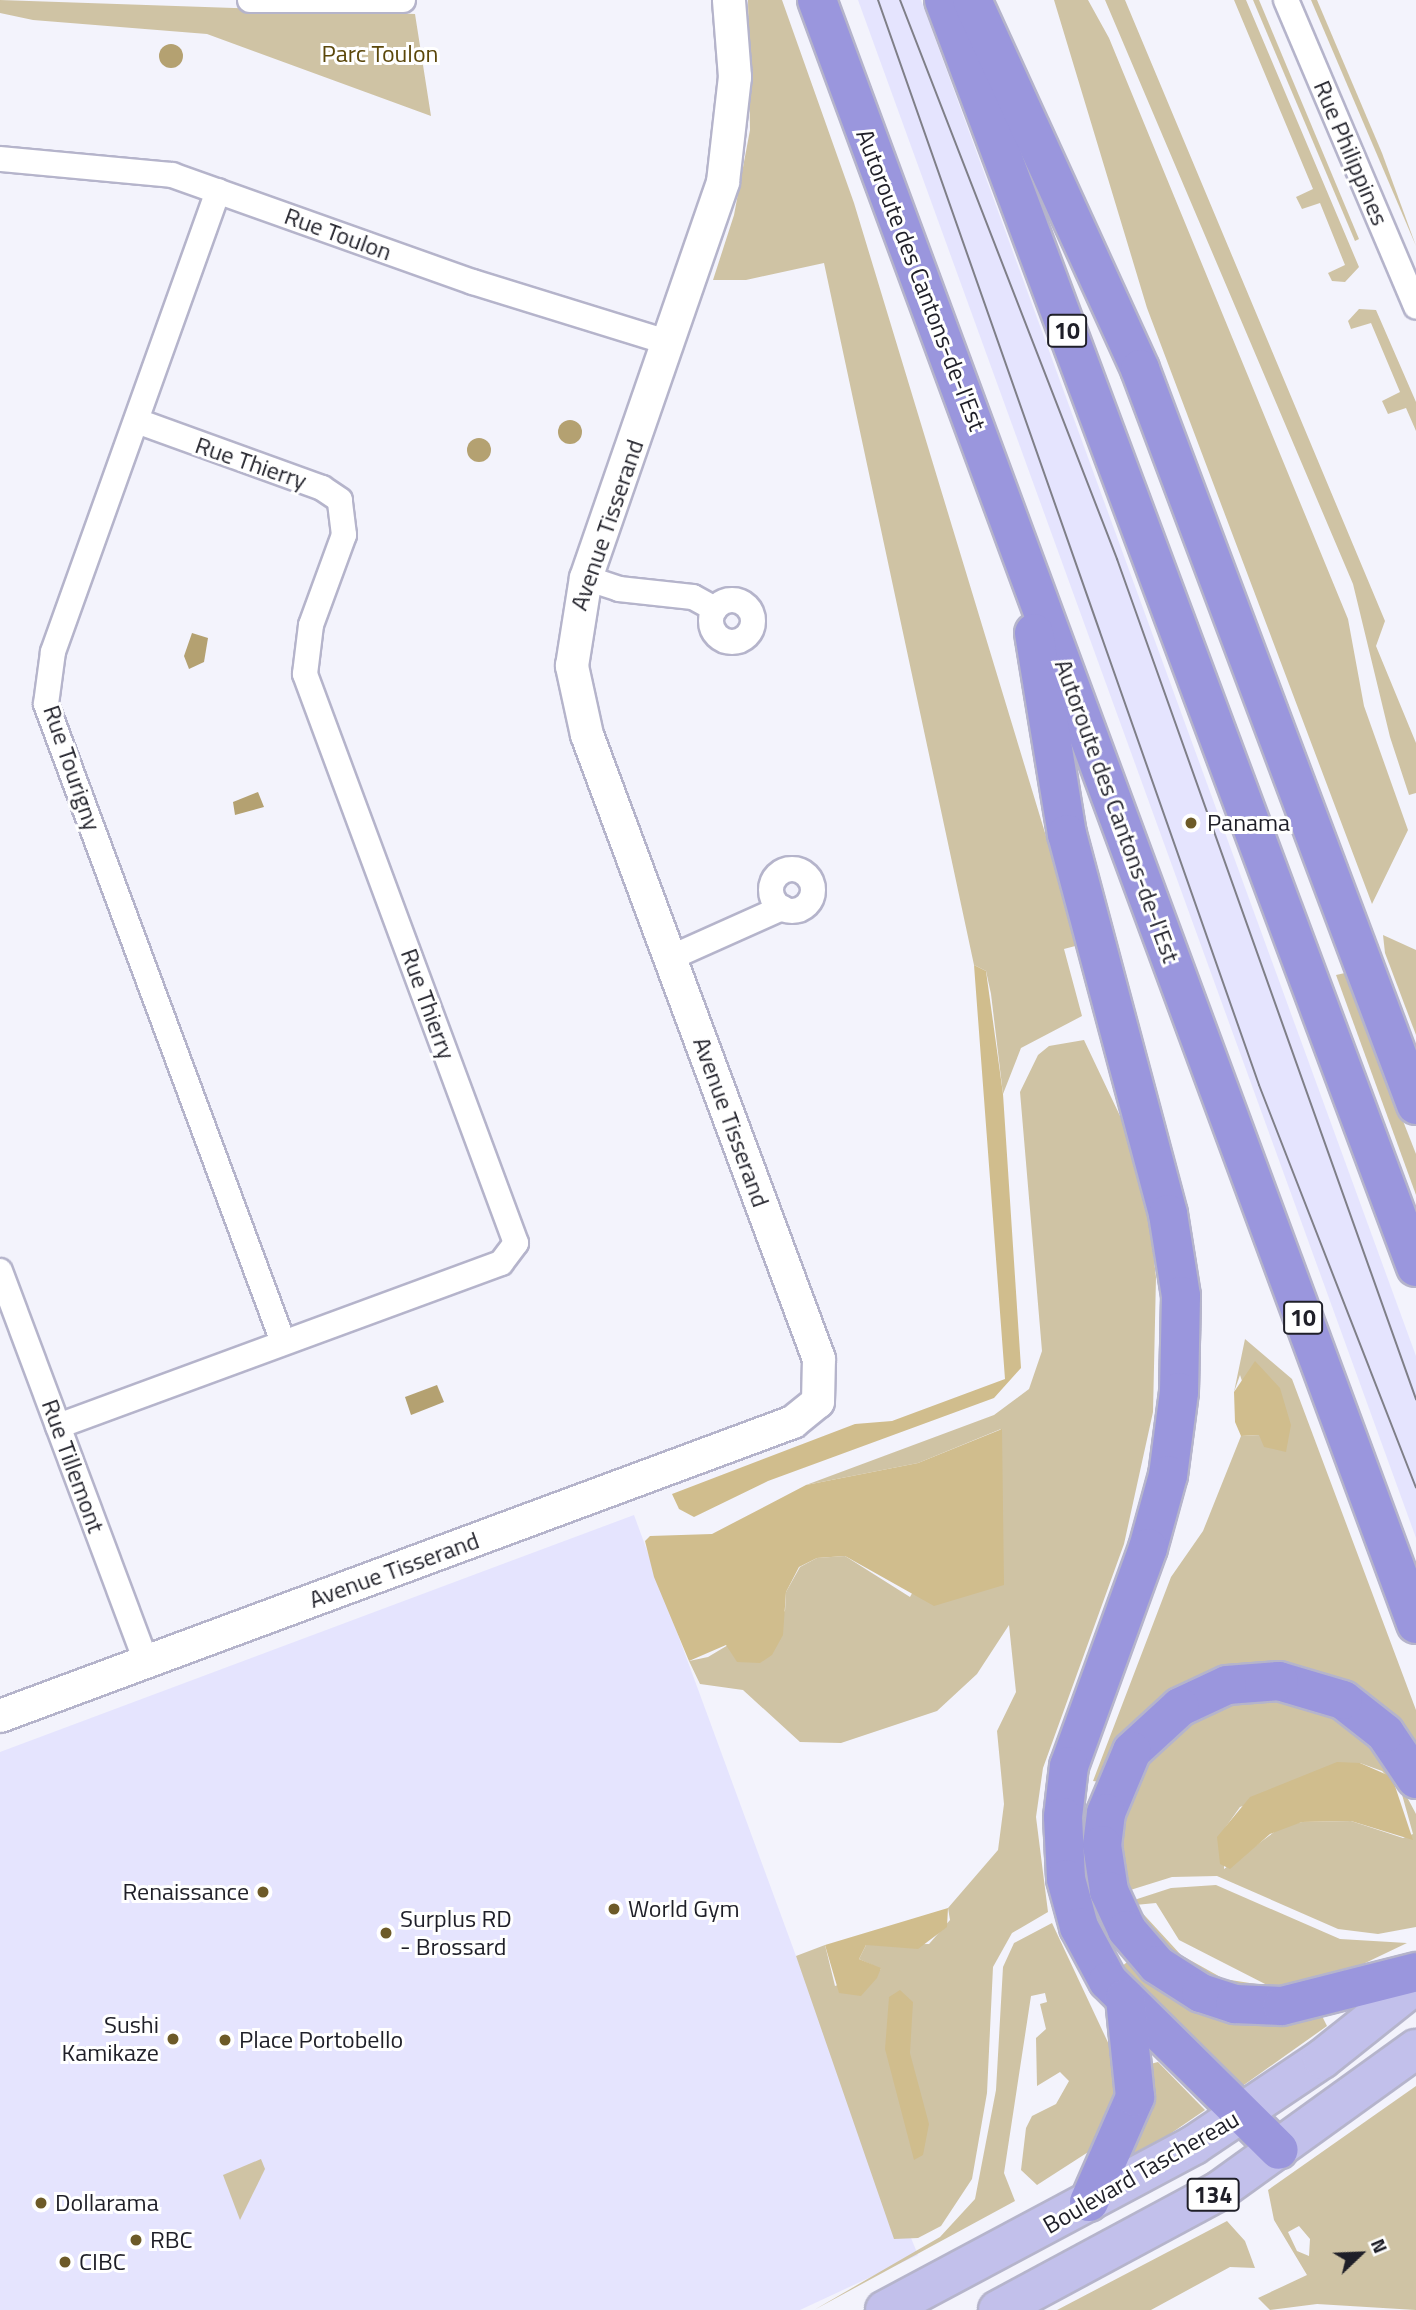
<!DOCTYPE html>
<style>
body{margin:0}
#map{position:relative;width:1416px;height:2310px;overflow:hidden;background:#f3f3fc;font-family:"Titillium Web",sans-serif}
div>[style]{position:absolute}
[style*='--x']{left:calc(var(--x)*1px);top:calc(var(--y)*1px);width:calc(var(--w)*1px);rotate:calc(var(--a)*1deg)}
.built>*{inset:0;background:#e5e4fe}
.green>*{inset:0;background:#cfc3a4}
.forest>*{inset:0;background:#d0bd8d}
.water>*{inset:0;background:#b4a171}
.round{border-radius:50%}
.roads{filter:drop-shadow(2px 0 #b5b4cb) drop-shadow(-2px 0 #b5b4cb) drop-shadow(0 2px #b5b4cb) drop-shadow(0 -2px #b5b4cb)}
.minor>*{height:24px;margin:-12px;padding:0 12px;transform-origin:12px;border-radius:12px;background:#fff}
.minor>.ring{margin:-12px;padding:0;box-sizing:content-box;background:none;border:24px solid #fff;border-radius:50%}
.tertiary>*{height:32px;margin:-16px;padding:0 16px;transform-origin:16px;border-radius:16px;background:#fff}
.primary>*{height:38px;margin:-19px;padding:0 19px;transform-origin:19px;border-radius:19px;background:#c2c0eb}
.motorway>*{height:38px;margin:-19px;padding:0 19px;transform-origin:19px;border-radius:19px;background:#9a96dd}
.tram>*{height:2px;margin:-1px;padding:0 1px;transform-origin:1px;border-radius:1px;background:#7f7f88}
.dots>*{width:19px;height:19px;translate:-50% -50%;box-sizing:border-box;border:4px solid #fff;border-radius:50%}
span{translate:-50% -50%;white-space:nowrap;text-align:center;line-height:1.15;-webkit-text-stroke:6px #fff;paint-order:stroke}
.shield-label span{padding:2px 5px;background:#fff;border:2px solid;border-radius:5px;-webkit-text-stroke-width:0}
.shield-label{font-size:23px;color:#1f1f28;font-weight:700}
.park-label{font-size:24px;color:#5b470a}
.street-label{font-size:24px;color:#1f1f28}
.poi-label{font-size:24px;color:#1f1f28}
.left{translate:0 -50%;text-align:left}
.right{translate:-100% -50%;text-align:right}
.north{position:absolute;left:1325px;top:2219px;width:70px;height:70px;-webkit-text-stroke:5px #fff;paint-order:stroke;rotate:67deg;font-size:19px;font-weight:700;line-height:28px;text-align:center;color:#1f1f28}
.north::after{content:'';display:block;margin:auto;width:24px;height:32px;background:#1f1f28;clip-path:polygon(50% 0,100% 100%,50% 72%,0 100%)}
</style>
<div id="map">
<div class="built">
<i style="clip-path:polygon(858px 0,921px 0,1416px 1356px,1416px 1538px)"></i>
<i style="clip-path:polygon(634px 1515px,796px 1956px,918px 2255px,800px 2310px,0 2310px,0 1752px)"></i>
</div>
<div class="green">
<i style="clip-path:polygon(0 0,415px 14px,431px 116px,207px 34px,33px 20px,0 13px)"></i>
<i style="clip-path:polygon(748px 0,782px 0,854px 203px,1079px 945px,1064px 949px,1082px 1016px,1021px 1048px,1003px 1094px,991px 994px,986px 971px,974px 965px,824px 263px,746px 280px,713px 280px,734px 215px,750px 130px)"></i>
<i style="clip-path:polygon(1054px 0,1088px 0,1109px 38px,1348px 619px,1364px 706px,1408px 830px,1372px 904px,1147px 308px)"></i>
<i style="clip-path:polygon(1105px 0,1125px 0,1385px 621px,1376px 646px,1416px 743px,1416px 793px,1409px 795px,1390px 737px,1353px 584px)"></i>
<i style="clip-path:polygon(1234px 0,1246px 0,1359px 267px,1345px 282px,1332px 281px,1328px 273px,1345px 265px,1320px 203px,1302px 209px,1296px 197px,1313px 189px)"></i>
<i style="clip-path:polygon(1253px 0,1259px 0,1359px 239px,1355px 241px)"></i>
<i style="clip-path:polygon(1311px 0,1317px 0,1382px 153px,1416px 246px)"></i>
<i style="clip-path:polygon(1359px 309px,1376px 310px,1416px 402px,1416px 431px,1406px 408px,1388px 414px,1382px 401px,1400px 392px,1371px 323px,1351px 329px,1348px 321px)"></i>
<i style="clip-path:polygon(1383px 935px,1416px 950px,1416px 1035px,1385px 953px)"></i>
<i style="clip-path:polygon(1345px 973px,1416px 1154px,1416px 1195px,1336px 975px)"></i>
<i style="clip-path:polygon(1084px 1040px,1130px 1137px,1149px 1217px,1156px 1277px,1153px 1412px,1124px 1544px,1043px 1768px,1036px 1817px,1048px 1912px,1012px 1933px,993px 1967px,987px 2093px,972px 2179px,941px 2226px,918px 2238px,894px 2239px,796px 1956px,825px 1945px,835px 1986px,881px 1969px,859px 1959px,866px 1945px,929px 1944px,950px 1920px,948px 1908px,998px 1850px,1004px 1804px,997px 1731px,1016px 1692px,1009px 1625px,977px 1674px,937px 1711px,841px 1743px,800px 1742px,743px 1690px,700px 1684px,689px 1661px,708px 1657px,785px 1611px,786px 1592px,800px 1567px,817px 1558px,845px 1556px,910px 1597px,1001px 1429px,918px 1463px,806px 1485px,994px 1415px,1029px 1389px,1042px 1351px,1020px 1092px,1038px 1055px,1049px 1046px)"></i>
<i style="clip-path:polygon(1245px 1339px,1292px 1379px,1416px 1710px,1416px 1752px,1243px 1668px,1100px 1782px,1093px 1781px,1171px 1577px,1203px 1531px,1241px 1436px,1260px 1435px,1240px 1375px,1234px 1392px)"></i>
<i style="clip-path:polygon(evenodd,1265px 1695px,1335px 1711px,1389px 1763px,1416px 1814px,1416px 1927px,1378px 1934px,1338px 1929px,1217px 1876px,1172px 1877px,1124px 1892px,1116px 1842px,1134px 1774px,1202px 1709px,1265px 1695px,1360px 1763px,1382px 1771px,1401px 1791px,1413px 1834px,1403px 1838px,1351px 1821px,1302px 1822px,1281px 1827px,1224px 1869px,1225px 1828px,1240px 1807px,1360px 1763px)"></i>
<i style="clip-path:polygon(evenodd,1216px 1885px,1340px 1939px,1407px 1943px,1315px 1987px,1230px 1990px,1181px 1966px,1128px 1902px,1171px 1888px,1216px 1885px,1156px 1903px,1179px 1940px,1269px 1986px,1224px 1979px,1181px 1955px,1135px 1905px,1156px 1903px)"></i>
<i style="clip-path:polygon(1052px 1923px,1112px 2051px,1119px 2095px,1096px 2147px,1037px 2185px,1021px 2170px,1026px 2128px,1032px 2116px,1056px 2104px,1069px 2081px,1060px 2072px,1037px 2086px,1036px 2038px,1046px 2029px,1040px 2004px,1047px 2002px,1045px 1993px,1031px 1996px,1004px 2173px,1015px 2201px,814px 2310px,940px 2237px,975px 2199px,996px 2090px,1003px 1967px,1014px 1943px)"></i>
<i style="clip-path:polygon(1130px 1960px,1321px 2014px,1327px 2026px,1241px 2087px,1133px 1980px,1122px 1966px)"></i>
<i style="clip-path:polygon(1158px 2062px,1205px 2110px,1132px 2160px,1127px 2154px,1146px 2065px)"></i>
<i style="clip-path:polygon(evenodd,1416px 2086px,1416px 2310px,1317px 2304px,1270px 2310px,1258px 2298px,1307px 2275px,1274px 2220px,1268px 2190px,1416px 2086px,1299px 2226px,1310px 2239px,1309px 2256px,1297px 2251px,1288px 2232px,1299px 2226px)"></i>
<i style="clip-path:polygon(261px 2159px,265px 2169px,240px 2220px,223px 2175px)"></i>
<i style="clip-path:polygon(1227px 2221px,1245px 2241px,1255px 2268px,1230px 2267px,1151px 2310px,1057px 2310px)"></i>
</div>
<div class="forest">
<i style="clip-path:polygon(974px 965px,986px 971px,1003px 1094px,1021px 1368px,994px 1398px,768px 1481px,694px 1517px,679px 1509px,672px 1494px,855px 1424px,892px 1421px,1005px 1379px)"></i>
<i style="clip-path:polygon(1255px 1361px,1280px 1388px,1291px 1425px,1286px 1452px,1264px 1447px,1259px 1435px,1241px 1436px,1235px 1422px,1234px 1392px)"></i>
<i style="clip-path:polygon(1002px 1429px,1004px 1585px,934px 1606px,845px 1556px,817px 1558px,799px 1567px,786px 1592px,783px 1635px,772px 1655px,760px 1663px,737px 1662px,726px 1645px,689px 1661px,654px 1577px,645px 1541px,650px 1536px,712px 1534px,806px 1485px,918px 1463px)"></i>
<i style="clip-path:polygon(1337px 1762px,1360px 1763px,1392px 1777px,1413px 1840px,1351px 1821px,1302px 1822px,1270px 1834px,1230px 1869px,1220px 1864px,1217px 1837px,1250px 1797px)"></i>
<i style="clip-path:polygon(948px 1908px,947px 1927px,918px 1949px,866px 1945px,859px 1959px,881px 1968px,877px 1978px,861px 1996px,839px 1993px,825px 1945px)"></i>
<i style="clip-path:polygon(900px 1990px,913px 2002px,910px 2053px,929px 2124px,923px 2155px,914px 2160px,885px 2049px,889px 1997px)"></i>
</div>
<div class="water">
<i class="round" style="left:159px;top:44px;width:24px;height:24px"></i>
<i class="round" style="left:558px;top:420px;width:24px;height:24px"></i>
<i class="round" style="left:467px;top:438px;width:24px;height:24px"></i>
<i style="clip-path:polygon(192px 633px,208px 638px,204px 662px,189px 669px,184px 656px)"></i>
<i style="clip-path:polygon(258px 792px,264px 807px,235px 815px,233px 802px)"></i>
<i style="clip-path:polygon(437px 1385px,444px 1402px,411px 1415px,405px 1397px)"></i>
</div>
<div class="roads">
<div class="minor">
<i style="--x:250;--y:0;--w:153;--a:0"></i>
<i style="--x:1286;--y:0;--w:333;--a:67"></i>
<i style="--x:0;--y:159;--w:173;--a:5.3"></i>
<i style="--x:172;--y:175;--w:319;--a:19.6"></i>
<i style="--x:473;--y:282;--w:206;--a:17.2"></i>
<i style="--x:218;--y:191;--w:490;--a:109.7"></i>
<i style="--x:53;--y:652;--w:52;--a:97.7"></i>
<i style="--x:46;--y:704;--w:681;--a:69.62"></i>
<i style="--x:586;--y:578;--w:35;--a:18"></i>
<i style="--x:619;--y:589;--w:74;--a:6.2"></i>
<i style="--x:693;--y:597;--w:25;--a:29"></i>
<i class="ring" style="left:711px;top:600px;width:18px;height:18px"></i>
<i class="ring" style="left:771px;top:869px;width:18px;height:18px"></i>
<i style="--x:670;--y:958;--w:123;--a:-24.1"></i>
<i style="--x:0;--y:1271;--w:416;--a:69.5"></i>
<i style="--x:58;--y:1426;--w:472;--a:-20.2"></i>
<i style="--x:501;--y:1263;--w:25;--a:-53"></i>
<i style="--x:516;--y:1243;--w:607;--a:-110.35"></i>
<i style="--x:305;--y:674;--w:49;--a:-83"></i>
<i style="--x:311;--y:625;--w:96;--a:-69.9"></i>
<i style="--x:344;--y:535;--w:35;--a:-97"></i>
<i style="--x:340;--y:500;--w:22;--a:-146"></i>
<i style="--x:322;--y:488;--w:197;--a:-160.1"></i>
</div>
<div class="tertiary">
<i style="--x:0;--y:1716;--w:846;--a:-20.34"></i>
<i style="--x:793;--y:1422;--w:32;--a:-39"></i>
<i style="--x:818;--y:1402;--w:43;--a:-88.7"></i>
<i style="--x:819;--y:1359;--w:666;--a:-110.39"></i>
<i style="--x:587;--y:735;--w:71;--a:-102.3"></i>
<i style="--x:572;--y:666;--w:89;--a:-81"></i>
<i style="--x:586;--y:578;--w:419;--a:-70.9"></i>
<i style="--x:723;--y:182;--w:106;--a:-83.5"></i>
<i style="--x:735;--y:77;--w:77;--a:-94.5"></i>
</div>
<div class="primary">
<i style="--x:885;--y:2310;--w:350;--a:-28.1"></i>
<i style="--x:1194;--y:2145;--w:154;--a:-33.9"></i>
<i style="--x:1322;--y:2059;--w:120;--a:-38.6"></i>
<i style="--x:998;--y:2310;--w:251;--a:-28.3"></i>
<i style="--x:1219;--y:2191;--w:243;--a:-35.8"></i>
</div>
<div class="motorway">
<i style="--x:817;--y:0;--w:1731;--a:69.75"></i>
<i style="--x:944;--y:0;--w:1352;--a:69.57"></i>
<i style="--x:972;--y:0;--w:405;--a:65.5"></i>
<i style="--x:1140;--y:369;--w:786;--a:69.44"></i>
<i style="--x:1034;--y:633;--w:204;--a:80.7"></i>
<i style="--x:1067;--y:834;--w:393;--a:75.1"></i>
<i style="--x:1168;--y:1214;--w:83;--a:81"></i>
<i style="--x:1181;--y:1296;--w:96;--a:91.2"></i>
<i style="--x:1179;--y:1392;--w:84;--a:97.5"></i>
<i style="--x:1168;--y:1475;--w:76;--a:105.3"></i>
<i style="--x:1148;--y:1548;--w:232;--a:109.9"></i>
<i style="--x:1069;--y:1766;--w:51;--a:96.7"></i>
<i style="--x:1063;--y:1817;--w:62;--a:87.2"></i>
<i style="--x:1066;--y:1879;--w:50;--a:74.8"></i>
<i style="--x:1079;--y:1927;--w:61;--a:61.8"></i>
<i style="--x:1108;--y:1981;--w:240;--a:44.7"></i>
<i style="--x:1416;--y:1779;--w:55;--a:-124"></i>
<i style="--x:1385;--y:1733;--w:53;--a:-141.8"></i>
<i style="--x:1343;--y:1700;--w:67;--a:-163.5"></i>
<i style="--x:1279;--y:1681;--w:52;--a:175.6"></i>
<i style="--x:1227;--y:1685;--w:52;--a:154.9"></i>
<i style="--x:1180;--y:1707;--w:65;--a:137.5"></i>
<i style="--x:1132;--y:1751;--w:67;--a:112.8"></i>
<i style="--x:1106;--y:1813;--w:32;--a:97"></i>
<i style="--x:1102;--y:1845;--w:47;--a:81.3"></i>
<i style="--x:1109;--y:1891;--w:43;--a:65.2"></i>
<i style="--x:1127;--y:1930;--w:46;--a:49.4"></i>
<i style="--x:1157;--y:1965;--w:52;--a:32.5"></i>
<i style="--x:1201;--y:1993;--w:36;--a:18"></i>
<i style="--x:1235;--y:2004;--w:47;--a:2.4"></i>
<i style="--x:1282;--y:2006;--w:138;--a:-14.2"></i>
<i style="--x:1089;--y:2202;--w:115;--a:-66.3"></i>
<i style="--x:1135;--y:2097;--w:99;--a:-95.8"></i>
</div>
</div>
<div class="tram">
<i style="--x:878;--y:0;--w:1150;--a:70.65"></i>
<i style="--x:1259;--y:1085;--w:432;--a:68.7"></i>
<i style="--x:900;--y:0;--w:600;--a:68.78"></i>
<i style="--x:1117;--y:559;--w:892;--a:70.41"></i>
</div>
<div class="dots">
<i style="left:1191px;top:823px;background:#6d5a28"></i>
<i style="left:263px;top:1892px;background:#6d5a28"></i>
<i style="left:614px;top:1909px;background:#6d5a28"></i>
<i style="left:386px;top:1933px;background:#6d5a28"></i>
<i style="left:173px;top:2039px;background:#6d5a28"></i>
<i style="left:225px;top:2040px;background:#6d5a28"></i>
<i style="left:41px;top:2203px;background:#6d5a28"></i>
<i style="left:136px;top:2240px;background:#6d5a28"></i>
<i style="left:65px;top:2262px;background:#6d5a28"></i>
</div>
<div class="shield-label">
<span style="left:1067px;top:331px">10</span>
<span style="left:1303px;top:1318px">10</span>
<span style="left:1213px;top:2195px">134</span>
</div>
<div class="park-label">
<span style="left:380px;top:54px">Parc Toulon</span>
</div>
<div class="street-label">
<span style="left:1351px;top:153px;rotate:67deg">Rue Philippines</span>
<span style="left:338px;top:234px;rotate:20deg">Rue Toulon</span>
<span style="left:921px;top:280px;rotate:69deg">Autoroute des Cantons-de-l'Est</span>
<span style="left:251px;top:463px;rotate:19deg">Rue Thierry</span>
<span style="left:607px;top:525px;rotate:-71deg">Avenue Tisserand</span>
<span style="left:72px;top:768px;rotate:71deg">Rue Tourigny</span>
<span style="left:1117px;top:811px;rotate:70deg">Autoroute des Cantons-de-l'Est</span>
<span style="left:428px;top:1004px;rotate:70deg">Rue Thierry</span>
<span style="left:731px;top:1122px;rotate:70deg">Avenue Tisserand</span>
<span style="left:73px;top:1466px;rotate:70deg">Rue Tillemont</span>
<span style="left:394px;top:1570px;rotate:-20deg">Avenue Tisserand</span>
<span style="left:1141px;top:2172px;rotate:-30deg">Boulevard Taschereau</span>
</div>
<div class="poi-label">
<span class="left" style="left:1207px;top:823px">Panama</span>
<span class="right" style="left:249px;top:1892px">Renaissance</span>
<span class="left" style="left:628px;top:1909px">World Gym</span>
<span class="left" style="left:400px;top:1933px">Surplus RD<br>- Brossard</span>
<span class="right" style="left:159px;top:2039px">Sushi<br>Kamikaze</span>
<span class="left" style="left:239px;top:2040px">Place Portobello</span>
<span class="left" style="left:55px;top:2203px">Dollarama</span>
<span class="left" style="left:150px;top:2240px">RBC</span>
<span class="left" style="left:79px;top:2262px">CIBC</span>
</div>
<div class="north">N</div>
</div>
